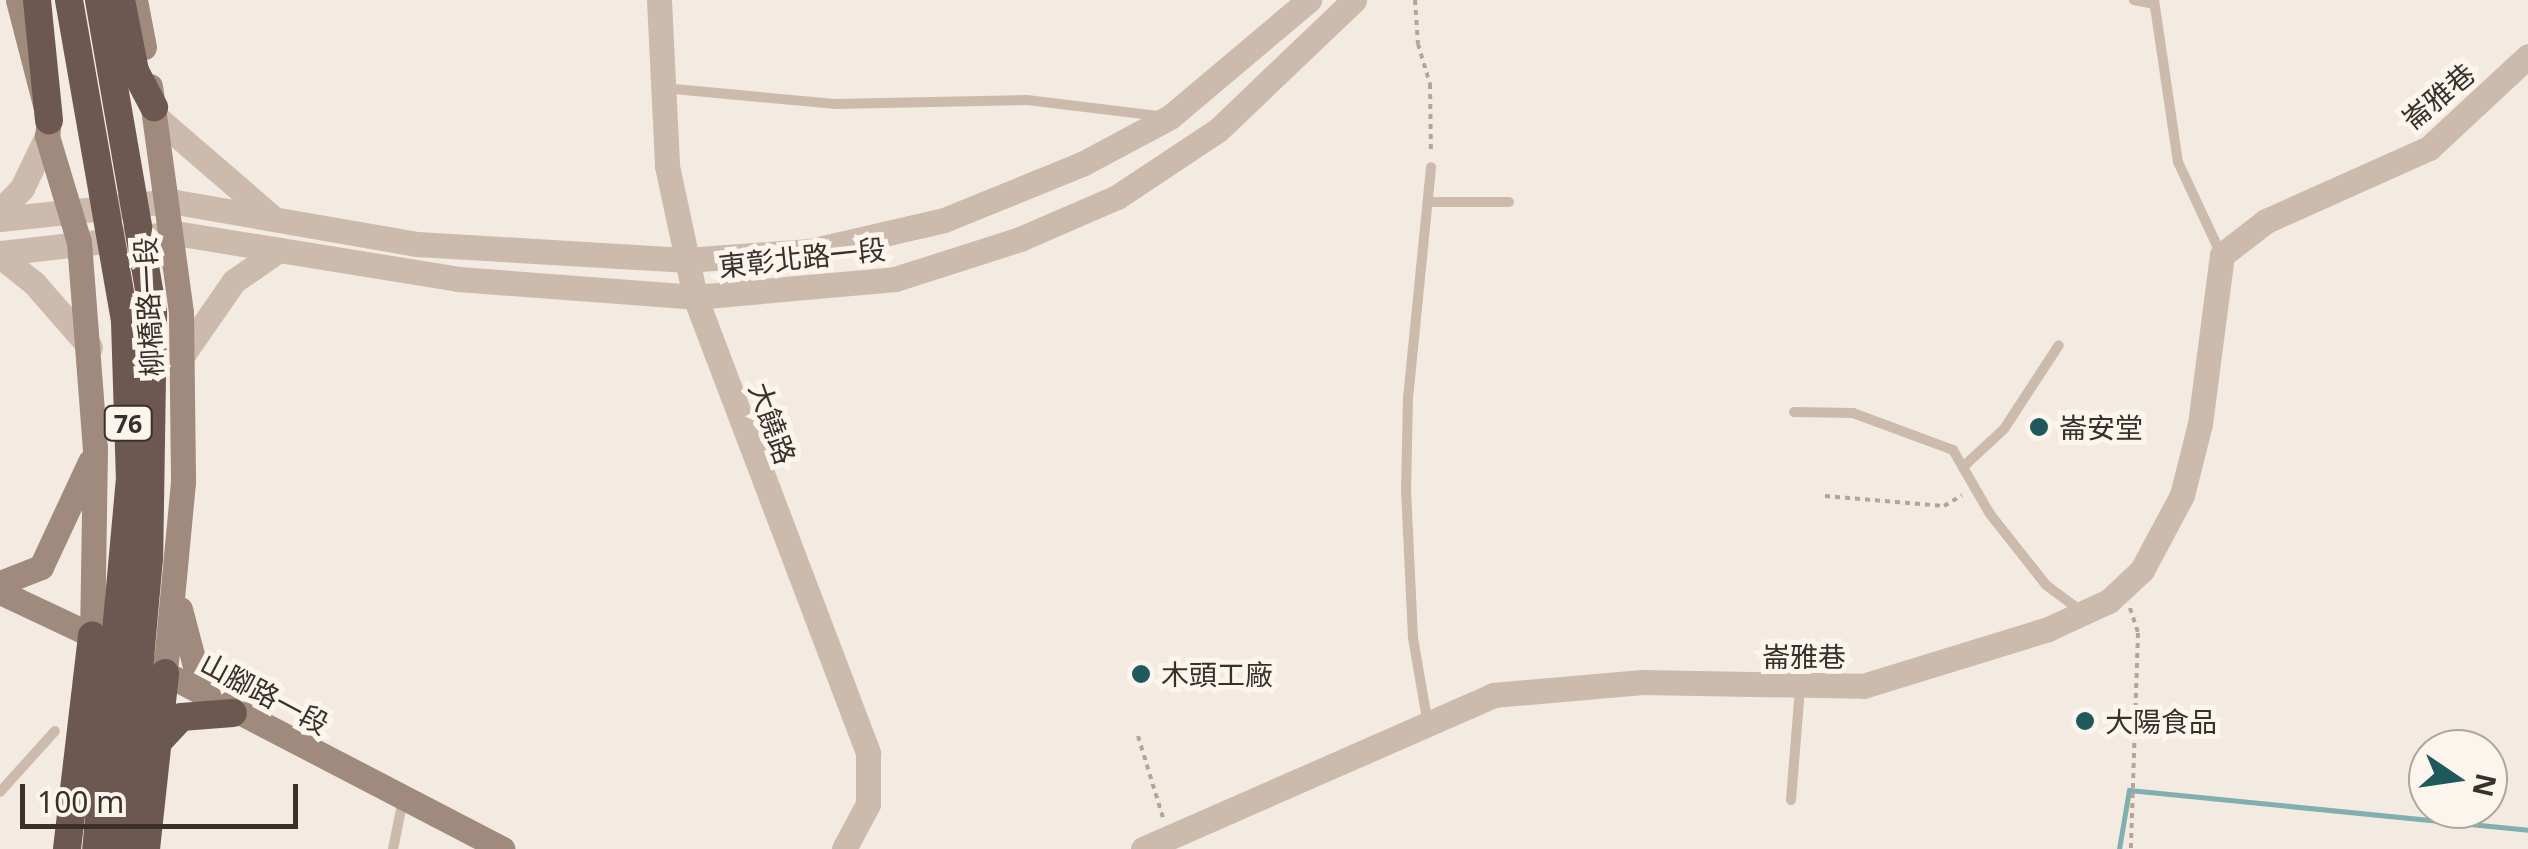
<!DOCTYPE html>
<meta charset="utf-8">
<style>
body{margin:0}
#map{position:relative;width:2528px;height:849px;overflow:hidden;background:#f3eae1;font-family:"Noto Sans","Noto Sans TC",sans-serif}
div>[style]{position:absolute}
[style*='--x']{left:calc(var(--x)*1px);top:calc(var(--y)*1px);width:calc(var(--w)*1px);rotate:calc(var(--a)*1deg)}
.stream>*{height:5px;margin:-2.5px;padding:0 2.5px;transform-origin:2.5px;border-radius:2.5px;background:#80afb1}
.path>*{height:4px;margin-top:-2px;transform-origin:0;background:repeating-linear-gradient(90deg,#b8a496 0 5px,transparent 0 10px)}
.service>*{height:10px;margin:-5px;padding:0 5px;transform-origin:5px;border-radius:5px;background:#ccbaac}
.tertiary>*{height:25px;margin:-12.5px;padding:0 12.5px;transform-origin:12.5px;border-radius:12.5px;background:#ccbaac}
.secondary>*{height:25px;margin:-12.5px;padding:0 12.5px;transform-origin:12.5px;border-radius:12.5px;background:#a0897d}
.trunk>*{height:28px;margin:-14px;padding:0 14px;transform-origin:14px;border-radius:14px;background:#6c5850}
.trunk-bridge>*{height:28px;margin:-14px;padding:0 14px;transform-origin:14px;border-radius:14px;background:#6c5850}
.dots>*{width:28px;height:28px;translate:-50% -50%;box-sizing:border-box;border:5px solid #fbf5ee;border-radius:50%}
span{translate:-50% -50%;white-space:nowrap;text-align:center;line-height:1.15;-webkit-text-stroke:10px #fbf5ee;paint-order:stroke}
.shield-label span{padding:2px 8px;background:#fbf5ee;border:2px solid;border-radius:8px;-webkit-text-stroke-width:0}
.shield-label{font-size:25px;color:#3a302b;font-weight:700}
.street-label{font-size:28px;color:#3a302b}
.poi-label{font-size:28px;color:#3a302b}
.left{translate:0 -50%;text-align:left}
.north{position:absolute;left:2408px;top:729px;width:100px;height:100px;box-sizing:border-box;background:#fbf5ee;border:2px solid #aea6a0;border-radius:50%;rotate:103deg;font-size:28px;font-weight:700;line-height:40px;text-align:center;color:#3a302b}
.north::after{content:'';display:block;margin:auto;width:35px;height:45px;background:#20595c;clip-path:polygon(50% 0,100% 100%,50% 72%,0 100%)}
.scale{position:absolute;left:20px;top:784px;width:278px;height:45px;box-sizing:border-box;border:5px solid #3a302b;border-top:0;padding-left:12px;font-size:30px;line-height:35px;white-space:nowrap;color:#3a302b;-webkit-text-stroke:8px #fbf5ee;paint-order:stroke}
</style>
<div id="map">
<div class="stream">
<i style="--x:2119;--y:849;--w:60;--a:-80.4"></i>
<i style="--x:2129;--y:790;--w:401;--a:5.7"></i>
</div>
<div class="path">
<i style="--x:1415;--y:0;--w:44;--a:86.1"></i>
<i style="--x:1418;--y:44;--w:42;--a:73.3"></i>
<i style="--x:1430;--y:84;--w:68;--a:89.2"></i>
<i style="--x:1825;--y:496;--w:119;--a:4.8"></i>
<i style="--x:1944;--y:506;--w:21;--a:-31"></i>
<i style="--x:2130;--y:608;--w:26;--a:72"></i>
<i style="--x:2138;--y:633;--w:216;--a:91.9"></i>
<i style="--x:1138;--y:736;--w:86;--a:73"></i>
</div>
<div class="service">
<i style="--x:2134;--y:0;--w:20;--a:11"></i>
<i style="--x:2154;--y:0;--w:164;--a:81.6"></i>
<i style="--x:2178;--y:162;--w:99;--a:65"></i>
<i style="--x:663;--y:88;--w:172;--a:5.3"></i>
<i style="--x:834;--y:104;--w:193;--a:-1.2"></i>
<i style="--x:1027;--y:100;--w:134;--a:6.9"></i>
<i style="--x:1431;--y:202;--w:78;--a:0"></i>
<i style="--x:1794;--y:412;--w:59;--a:1"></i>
<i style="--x:1853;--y:413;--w:107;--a:20.3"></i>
<i style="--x:1953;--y:450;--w:74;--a:60"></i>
<i style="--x:1990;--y:514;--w:90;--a:51.7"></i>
<i style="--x:2046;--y:585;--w:44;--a:36.6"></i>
<i style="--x:1963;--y:467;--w:56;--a:-42.8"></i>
<i style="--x:2004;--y:429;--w:100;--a:-56.8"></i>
<i style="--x:1427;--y:719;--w:82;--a:-99.8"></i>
<i style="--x:1413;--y:638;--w:146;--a:-92.7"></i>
<i style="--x:1406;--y:492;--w:94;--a:-88.8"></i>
<i style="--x:1408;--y:398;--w:232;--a:-84.3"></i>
<i style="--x:0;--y:792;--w:82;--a:-48"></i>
<i style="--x:1791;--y:800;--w:111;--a:-85.4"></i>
<i style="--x:393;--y:849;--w:50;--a:-78.5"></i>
</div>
<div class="tertiary">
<i style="--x:659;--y:0;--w:166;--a:87.2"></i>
<i style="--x:667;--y:166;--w:134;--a:77.9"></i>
<i style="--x:695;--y:297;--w:488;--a:69.2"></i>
<i style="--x:868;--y:753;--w:51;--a:90"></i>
<i style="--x:868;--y:804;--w:51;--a:118.1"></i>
<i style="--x:156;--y:117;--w:156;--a:40.8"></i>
<i style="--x:0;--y:211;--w:32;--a:-46"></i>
<i style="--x:22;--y:188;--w:58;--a:-64.3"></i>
<i style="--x:0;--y:219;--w:171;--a:-6"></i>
<i style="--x:170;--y:201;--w:251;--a:9.9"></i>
<i style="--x:417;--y:244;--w:268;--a:3.4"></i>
<i style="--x:685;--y:260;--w:125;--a:-4.1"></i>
<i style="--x:810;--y:251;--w:138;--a:-13"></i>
<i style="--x:944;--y:220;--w:149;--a:-22.1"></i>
<i style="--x:1082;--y:164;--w:100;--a:-28.1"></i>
<i style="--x:1170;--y:117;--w:182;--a:-40.1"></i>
<i style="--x:0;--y:253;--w:176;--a:-6.5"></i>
<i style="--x:175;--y:233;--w:287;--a:9.2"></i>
<i style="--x:458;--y:279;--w:238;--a:4.3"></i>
<i style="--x:695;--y:297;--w:201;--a:-5.1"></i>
<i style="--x:895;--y:279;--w:131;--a:-17.7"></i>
<i style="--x:1020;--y:239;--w:106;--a:-23.4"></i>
<i style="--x:1117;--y:197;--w:121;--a:-33.6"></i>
<i style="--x:1218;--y:130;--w:188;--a:-43.7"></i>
<i style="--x:0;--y:256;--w:43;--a:38.5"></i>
<i style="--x:34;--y:283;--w:85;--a:48.8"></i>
<i style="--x:182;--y:356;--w:91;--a:-55.3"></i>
<i style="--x:234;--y:281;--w:55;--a:-34.6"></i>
<i style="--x:1143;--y:849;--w:382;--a:-23.7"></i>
<i style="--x:1493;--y:695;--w:150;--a:-5"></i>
<i style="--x:1642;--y:682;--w:221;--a:1"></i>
<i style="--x:1863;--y:686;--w:194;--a:-17.1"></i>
<i style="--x:2048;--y:629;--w:67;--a:-24.7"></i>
<i style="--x:2109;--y:601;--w:45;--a:-43.2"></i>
<i style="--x:2142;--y:570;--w:85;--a:-61.9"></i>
<i style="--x:2182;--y:495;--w:73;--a:-75.8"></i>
<i style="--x:2200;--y:424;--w:170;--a:-82.6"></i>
<i style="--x:2222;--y:255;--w:56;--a:-37.7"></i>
<i style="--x:2266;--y:221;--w:179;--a:-24.1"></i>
<i style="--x:2429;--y:148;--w:135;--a:-42.9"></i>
</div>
<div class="secondary">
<i style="--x:18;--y:0;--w:124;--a:75.5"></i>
<i style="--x:49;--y:120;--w:16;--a:97"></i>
<i style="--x:47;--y:136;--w:111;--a:73.2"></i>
<i style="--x:79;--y:242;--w:207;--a:85.6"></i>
<i style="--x:95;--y:448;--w:187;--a:90.9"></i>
<i style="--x:135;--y:0;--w:48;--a:79.2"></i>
<i style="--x:150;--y:86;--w:229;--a:82.2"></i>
<i style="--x:181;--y:313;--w:169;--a:89.3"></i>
<i style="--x:183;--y:482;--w:192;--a:95.4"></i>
<i style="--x:0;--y:583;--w:44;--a:-21.3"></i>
<i style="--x:41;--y:567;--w:116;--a:-65"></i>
<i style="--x:0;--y:592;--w:115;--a:25.2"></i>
<i style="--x:180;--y:609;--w:63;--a:75.3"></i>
<i style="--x:196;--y:670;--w:37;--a:49"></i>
<i style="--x:153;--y:667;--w:394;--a:27.5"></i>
</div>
<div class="trunk">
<i style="--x:37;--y:0;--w:121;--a:84.3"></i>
<i style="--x:121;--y:0;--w:72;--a:78.8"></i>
<i style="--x:135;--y:71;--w:41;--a:62.2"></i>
<i style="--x:158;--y:742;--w:34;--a:-47"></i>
<i style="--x:181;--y:717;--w:52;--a:-4.4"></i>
<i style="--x:67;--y:849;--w:215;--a:-83.3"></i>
<i style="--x:146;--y:849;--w:177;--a:-83.8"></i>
</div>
<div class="trunk-bridge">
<i style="--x:69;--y:0;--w:327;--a:80.1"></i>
<i style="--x:125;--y:322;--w:156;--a:88.2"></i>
<i style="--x:130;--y:478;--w:373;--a:95.2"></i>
<i style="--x:99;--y:0;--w:318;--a:80.2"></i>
<i style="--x:153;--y:313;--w:245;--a:90.9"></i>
<i style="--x:149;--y:558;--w:292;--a:95.1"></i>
</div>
<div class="dots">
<i style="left:2039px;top:427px;background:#20595c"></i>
<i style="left:1141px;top:674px;background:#20595c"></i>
<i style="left:2085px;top:721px;background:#20595c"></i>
</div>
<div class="shield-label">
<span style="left:128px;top:423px">76</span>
</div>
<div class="street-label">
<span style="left:2438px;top:96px;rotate:-40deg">崙雅巷</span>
<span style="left:802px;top:257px;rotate:-6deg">東彰北路一段</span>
<span style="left:148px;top:307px;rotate:-93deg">柳橋路一段</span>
<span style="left:773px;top:423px;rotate:70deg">大饒路</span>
<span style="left:1804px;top:656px">崙雅巷</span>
<span style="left:265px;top:693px;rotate:28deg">山腳路一段</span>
</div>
<div class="poi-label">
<span class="left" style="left:2059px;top:427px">崙安堂</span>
<span class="left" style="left:1161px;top:674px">木頭工廠</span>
<span class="left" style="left:2105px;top:721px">大陽食品</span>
</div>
<div class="north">N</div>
<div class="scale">100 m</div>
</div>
